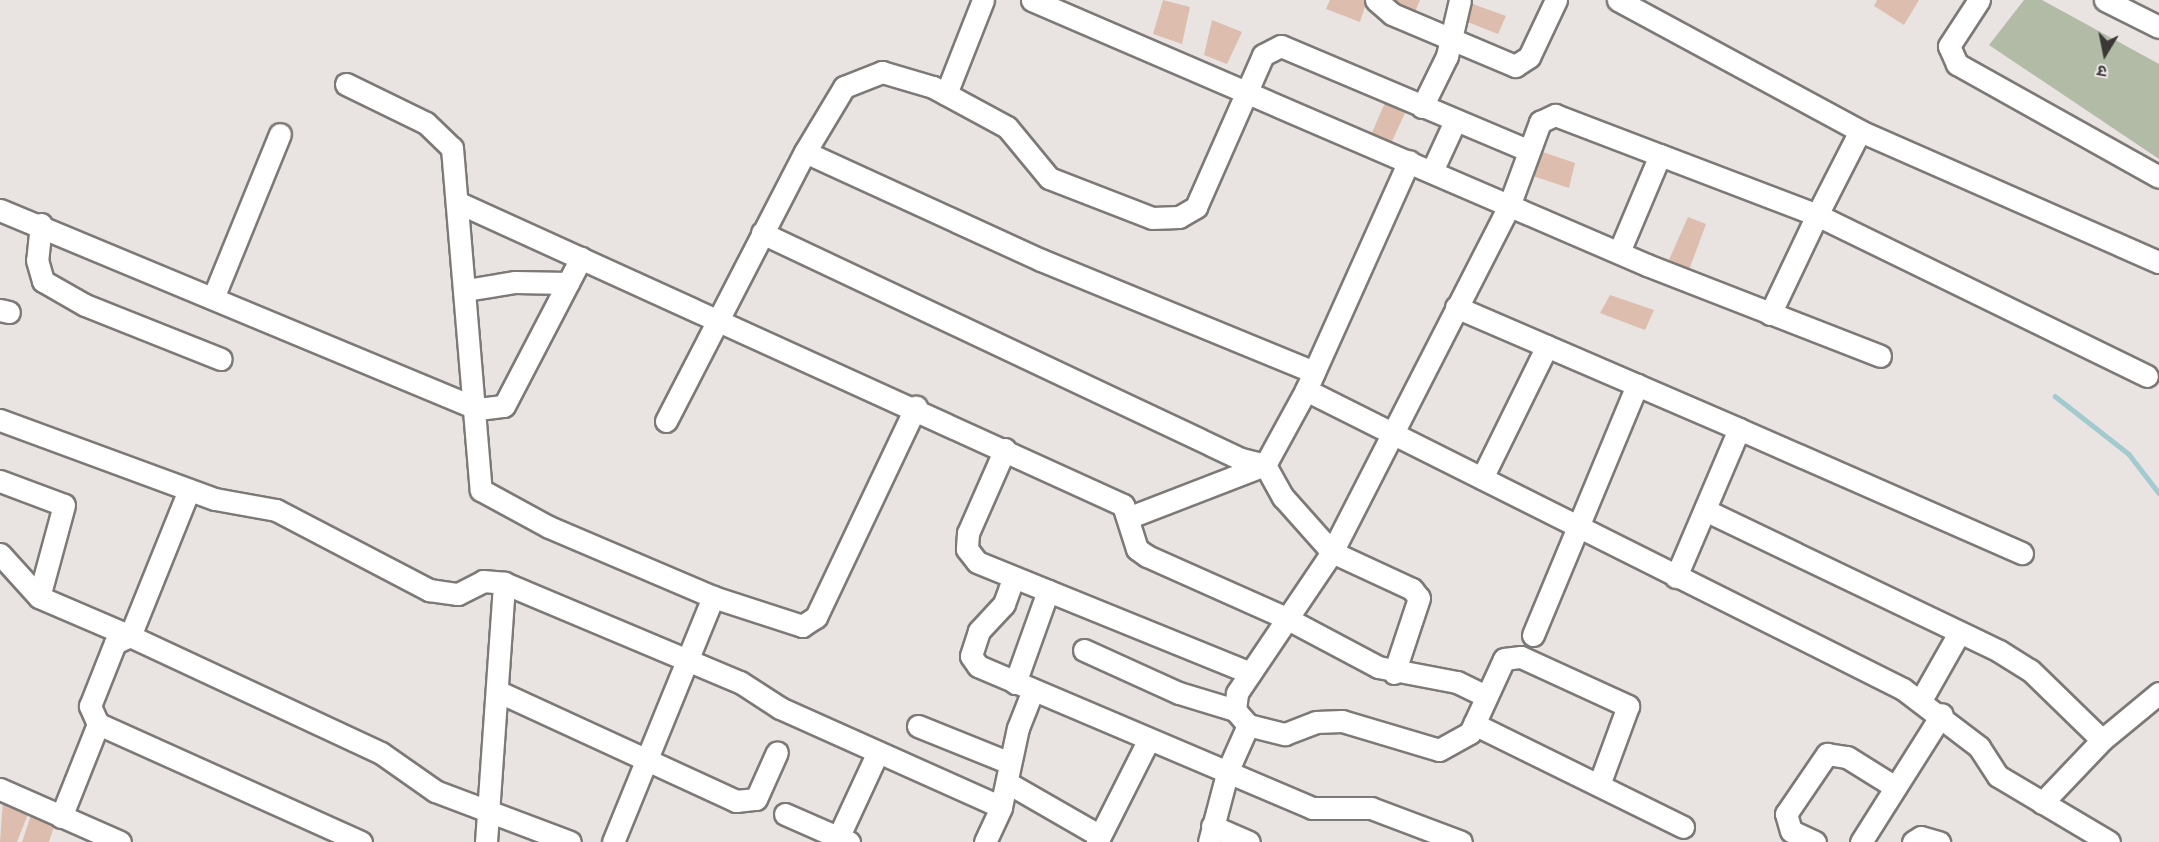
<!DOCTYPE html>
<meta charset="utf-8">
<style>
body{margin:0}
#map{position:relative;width:2159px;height:842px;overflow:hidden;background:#e9e4e2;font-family:"Exo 2","Noto Sans Devanagari",sans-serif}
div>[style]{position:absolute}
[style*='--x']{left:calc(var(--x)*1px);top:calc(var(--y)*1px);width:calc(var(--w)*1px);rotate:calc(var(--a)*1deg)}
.green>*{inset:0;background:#b2bba5}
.stream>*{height:4.5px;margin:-2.25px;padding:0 2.25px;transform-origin:2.25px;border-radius:2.25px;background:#a2cacf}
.building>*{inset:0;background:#ddbdad}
.roads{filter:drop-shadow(2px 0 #7d7977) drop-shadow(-2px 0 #7d7977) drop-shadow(0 2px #7d7977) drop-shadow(0 -2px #7d7977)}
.minor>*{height:21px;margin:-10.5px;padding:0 10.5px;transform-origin:10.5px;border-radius:10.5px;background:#fff}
span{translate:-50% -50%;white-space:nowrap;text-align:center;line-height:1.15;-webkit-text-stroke:5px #e9e4e2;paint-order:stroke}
.north{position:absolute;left:2075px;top:24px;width:60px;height:60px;-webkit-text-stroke:4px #e9e4e2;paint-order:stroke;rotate:190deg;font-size:16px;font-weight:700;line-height:24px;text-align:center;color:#3b3938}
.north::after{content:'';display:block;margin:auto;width:21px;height:27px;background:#3b3938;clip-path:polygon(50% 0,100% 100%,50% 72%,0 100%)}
</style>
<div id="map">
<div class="green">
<i style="clip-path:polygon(2024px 0,2042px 0,2159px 64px,2159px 159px,1989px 45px)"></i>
</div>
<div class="stream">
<i style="--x:2055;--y:396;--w:94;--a:38.1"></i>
<i style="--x:2129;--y:454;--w:49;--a:52.4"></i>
</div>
<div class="building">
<i style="clip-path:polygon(1163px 0,1190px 7px,1182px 44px,1153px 34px)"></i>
<i style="clip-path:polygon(1330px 0,1367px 0,1360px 22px,1326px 9px)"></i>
<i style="clip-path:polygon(1386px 0,1420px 0,1415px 12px)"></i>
<i style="clip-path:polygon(1877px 0,1919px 0,1904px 25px,1874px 6px)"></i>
<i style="clip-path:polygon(1470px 3px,1506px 16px,1498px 34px,1465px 21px)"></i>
<i style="clip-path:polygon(1212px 20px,1242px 32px,1227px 64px,1204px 55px)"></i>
<i style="clip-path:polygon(1386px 100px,1407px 109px,1391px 143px,1371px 135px)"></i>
<i style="clip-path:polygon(1537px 150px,1575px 163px,1569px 188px,1527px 174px)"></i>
<i style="clip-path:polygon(1688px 217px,1706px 224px,1689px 270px,1669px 260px)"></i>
<i style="clip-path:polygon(1610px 295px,1654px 310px,1645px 330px,1600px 313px)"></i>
<i style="clip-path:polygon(3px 800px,30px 809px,17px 842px,0 842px)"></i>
<i style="clip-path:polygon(32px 812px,56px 821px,49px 842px,22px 842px)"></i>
</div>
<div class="roads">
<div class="minor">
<i style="--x:1032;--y:0;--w:670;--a:23.31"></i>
<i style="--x:1647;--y:265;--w:250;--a:21.3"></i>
<i style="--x:1376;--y:0;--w:21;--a:41"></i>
<i style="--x:1392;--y:14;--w:134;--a:22.9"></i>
<i style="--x:1515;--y:66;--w:17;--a:-33"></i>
<i style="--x:1529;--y:57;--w:63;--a:-64.7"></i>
<i style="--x:1618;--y:0;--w:275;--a:28.4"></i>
<i style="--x:1979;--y:0;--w:55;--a:123.1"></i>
<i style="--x:1949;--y:46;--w:20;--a:66"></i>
<i style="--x:1957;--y:64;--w:231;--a:29.2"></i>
<i style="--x:2105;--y:0;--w:60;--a:26.6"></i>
<i style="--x:346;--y:84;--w:89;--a:26"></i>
<i style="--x:426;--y:123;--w:36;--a:44"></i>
<i style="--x:452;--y:148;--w:343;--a:85.2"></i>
<i style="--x:481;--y:490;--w:77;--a:28.6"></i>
<i style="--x:549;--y:527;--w:178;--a:23.1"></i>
<i style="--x:713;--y:597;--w:94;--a:18"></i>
<i style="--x:802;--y:626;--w:17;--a:-33"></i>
<i style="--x:816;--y:617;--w:233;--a:-64.6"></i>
<i style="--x:946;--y:94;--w:101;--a:-68.5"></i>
<i style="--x:1422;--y:107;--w:57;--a:-63.9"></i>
<i style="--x:1447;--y:56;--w:57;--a:-76.9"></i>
<i style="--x:805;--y:152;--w:76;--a:-59"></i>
<i style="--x:844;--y:87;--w:41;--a:-21.5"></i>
<i style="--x:882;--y:72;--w:53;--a:16.4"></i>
<i style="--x:933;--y:87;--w:84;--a:28.4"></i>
<i style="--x:1007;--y:127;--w:66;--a:50.5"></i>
<i style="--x:1049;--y:178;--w:110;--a:21.2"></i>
<i style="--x:1152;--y:218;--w:27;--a:-2"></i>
<i style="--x:1179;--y:217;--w:20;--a:-30"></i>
<i style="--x:1196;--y:207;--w:166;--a:-66.2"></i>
<i style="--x:1263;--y:55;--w:20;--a:-27"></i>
<i style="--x:1281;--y:46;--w:269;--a:22.9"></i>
<i style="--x:1432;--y:171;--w:55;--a:-65.3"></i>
<i style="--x:457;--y:202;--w:732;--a:24.46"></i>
<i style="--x:1123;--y:505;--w:46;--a:72.3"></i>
<i style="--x:1137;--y:549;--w:12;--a:35"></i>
<i style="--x:1147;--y:556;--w:152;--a:24"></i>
<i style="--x:1286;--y:618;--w:104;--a:28"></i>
<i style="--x:1378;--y:667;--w:80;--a:10.8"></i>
<i style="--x:1457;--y:682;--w:30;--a:26"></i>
<i style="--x:0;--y:210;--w:518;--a:22.6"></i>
<i style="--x:478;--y:409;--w:26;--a:-7"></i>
<i style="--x:504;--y:406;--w:167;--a:-62.5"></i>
<i style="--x:41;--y:224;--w:36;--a:96"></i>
<i style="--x:37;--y:260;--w:22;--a:74"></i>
<i style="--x:43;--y:281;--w:48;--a:29.7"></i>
<i style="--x:85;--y:305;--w:146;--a:21.7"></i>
<i style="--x:762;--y:233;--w:530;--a:25.26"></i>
<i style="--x:1241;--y:459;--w:25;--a:14"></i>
<i style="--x:1265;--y:465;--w:85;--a:-61.3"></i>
<i style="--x:1306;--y:390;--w:251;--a:-65.8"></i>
<i style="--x:1619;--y:252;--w:105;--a:-67.1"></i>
<i style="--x:1660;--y:155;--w:168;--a:20.9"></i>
<i style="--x:1817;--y:215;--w:94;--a:-62.9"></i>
<i style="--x:1860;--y:131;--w:326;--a:23.7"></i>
<i style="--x:466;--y:290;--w:50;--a:-9.3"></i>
<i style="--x:515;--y:282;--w:53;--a:1.1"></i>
<i style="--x:213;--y:298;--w:177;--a:-67.8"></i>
<i style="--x:1456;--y:307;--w:308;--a:23.3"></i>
<i style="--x:1739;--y:429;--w:161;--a:113.1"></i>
<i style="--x:0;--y:310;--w:9;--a:13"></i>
<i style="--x:1770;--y:314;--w:110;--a:-64.6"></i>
<i style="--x:1817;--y:215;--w:367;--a:26"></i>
<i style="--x:1306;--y:390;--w:668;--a:26.6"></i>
<i style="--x:1903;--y:689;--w:96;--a:37.3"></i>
<i style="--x:1979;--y:747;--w:35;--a:57"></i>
<i style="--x:1998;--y:776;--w:129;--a:30.7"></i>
<i style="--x:0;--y:420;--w:229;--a:20.2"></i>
<i style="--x:215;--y:499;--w:62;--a:10.2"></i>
<i style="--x:276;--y:510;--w:173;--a:27.6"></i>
<i style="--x:429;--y:590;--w:29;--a:8"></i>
<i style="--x:458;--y:594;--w:28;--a:-27"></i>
<i style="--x:483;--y:581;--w:21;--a:5"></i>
<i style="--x:504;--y:583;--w:256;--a:22.8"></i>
<i style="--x:740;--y:682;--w:48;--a:33"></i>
<i style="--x:780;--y:708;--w:242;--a:24.1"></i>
<i style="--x:666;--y:421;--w:303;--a:-62.7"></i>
<i style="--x:805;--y:152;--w:260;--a:24.6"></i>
<i style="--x:1041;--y:260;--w:295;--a:22.3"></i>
<i style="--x:1739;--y:429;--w:309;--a:23.7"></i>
<i style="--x:1005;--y:449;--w:92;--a:113.8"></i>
<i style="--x:968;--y:533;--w:16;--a:94"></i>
<i style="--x:967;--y:549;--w:16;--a:52"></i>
<i style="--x:977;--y:562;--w:295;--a:22.1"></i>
<i style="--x:1482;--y:478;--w:147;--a:-63.8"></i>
<i style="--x:0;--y:481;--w:68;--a:20.6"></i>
<i style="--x:64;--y:505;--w:95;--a:105.2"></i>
<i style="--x:1705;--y:510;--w:326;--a:25.6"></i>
<i style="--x:1999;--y:651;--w:36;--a:32"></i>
<i style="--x:2030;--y:670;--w:100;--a:44.2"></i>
<i style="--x:1130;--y:517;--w:145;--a:-21.1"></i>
<i style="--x:1265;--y:465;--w:37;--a:61"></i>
<i style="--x:1283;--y:497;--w:74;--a:48.3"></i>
<i style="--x:1332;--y:552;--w:88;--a:24.8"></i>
<i style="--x:1412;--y:589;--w:11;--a:52"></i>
<i style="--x:1419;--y:598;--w:79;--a:108.4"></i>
<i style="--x:0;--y:554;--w:58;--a:47.8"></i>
<i style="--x:39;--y:597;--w:99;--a:23.2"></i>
<i style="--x:130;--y:636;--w:157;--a:-68"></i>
<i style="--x:1013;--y:579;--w:27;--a:110"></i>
<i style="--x:1004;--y:604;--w:37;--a:133"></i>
<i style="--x:979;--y:631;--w:26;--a:108"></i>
<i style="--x:971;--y:656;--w:12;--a:55"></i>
<i style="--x:978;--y:666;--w:363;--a:23"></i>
<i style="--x:1312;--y:808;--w:59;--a:0"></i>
<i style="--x:1371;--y:808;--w:96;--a:20.7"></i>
<i style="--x:1533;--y:635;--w:271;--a:-67.4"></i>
<i style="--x:1084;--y:650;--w:104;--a:24.4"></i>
<i style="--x:1179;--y:693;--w:59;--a:16.9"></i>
<i style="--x:1015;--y:683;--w:98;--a:-70.3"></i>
<i style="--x:497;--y:691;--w:263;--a:24.7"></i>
<i style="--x:736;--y:801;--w:20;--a:-6"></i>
<i style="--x:756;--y:799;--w:51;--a:-65.9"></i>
<i style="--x:1921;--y:700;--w:77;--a:-60.4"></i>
<i style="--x:1474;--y:724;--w:233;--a:26.2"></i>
<i style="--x:1248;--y:725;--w:38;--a:14"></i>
<i style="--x:1285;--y:734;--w:33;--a:-21"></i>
<i style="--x:1316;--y:722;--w:26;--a:-2"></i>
<i style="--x:1342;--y:721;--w:101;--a:16.6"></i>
<i style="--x:1439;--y:750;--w:35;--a:-29"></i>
<i style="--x:1470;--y:733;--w:81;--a:-65.3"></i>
<i style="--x:1504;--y:659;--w:17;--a:-7"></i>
<i style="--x:1521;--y:657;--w:118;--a:24.6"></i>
<i style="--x:1628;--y:706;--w:84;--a:110.2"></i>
<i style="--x:918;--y:726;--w:99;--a:21.9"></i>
<i style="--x:1008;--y:783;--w:106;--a:29.9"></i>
<i style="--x:0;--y:789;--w:131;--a:23.8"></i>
<i style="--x:2042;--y:803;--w:87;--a:-46.4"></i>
<i style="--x:2102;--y:740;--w:74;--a:-39.5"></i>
<i style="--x:785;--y:814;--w:70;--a:23.6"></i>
<i style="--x:61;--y:817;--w:100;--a:-68.3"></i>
<i style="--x:1212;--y:826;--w:40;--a:23.4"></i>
<i style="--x:838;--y:838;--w:93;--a:-65.1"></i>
<i style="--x:361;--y:842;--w:288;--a:-155.8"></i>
<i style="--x:98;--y:724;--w:20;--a:-114"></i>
<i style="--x:90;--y:706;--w:68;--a:-68.4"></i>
<i style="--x:115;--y:643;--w:17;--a:-25"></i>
<i style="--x:130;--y:636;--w:277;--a:25"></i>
<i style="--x:381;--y:753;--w:66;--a:35.1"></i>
<i style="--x:435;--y:791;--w:144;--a:20.7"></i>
<i style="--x:486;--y:842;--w:260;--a:-86"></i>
<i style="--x:613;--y:842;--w:265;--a:-67.8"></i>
<i style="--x:985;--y:842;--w:38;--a:-65"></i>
<i style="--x:1001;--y:807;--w:81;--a:-77.9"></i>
<i style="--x:1018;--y:728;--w:41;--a:-68.5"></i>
<i style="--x:1097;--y:842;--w:115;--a:-63.2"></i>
<i style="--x:1209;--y:842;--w:74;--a:-75.2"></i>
<i style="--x:1228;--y:770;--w:49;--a:-66"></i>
<i style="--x:1248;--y:725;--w:20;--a:-131"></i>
<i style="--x:1235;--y:710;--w:17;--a:-83"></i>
<i style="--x:1237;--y:693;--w:170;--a:-56"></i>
<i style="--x:1332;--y:552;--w:389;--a:-62.9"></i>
<i style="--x:1509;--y:206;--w:90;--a:-69.7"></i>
<i style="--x:1540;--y:122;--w:17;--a:-25"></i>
<i style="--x:1555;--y:115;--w:112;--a:20.9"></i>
<i style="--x:1815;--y:842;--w:26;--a:-155"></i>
<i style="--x:1791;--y:831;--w:18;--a:-106"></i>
<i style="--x:1786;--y:814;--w:73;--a:-55.7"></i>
<i style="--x:1827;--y:754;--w:20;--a:9"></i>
<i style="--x:1847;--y:757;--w:57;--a:32"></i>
<i style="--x:1861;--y:842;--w:151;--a:-57.7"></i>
<i style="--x:1913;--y:842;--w:9;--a:-32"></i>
<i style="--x:1921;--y:837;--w:19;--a:16"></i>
</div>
</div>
<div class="north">उ</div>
</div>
